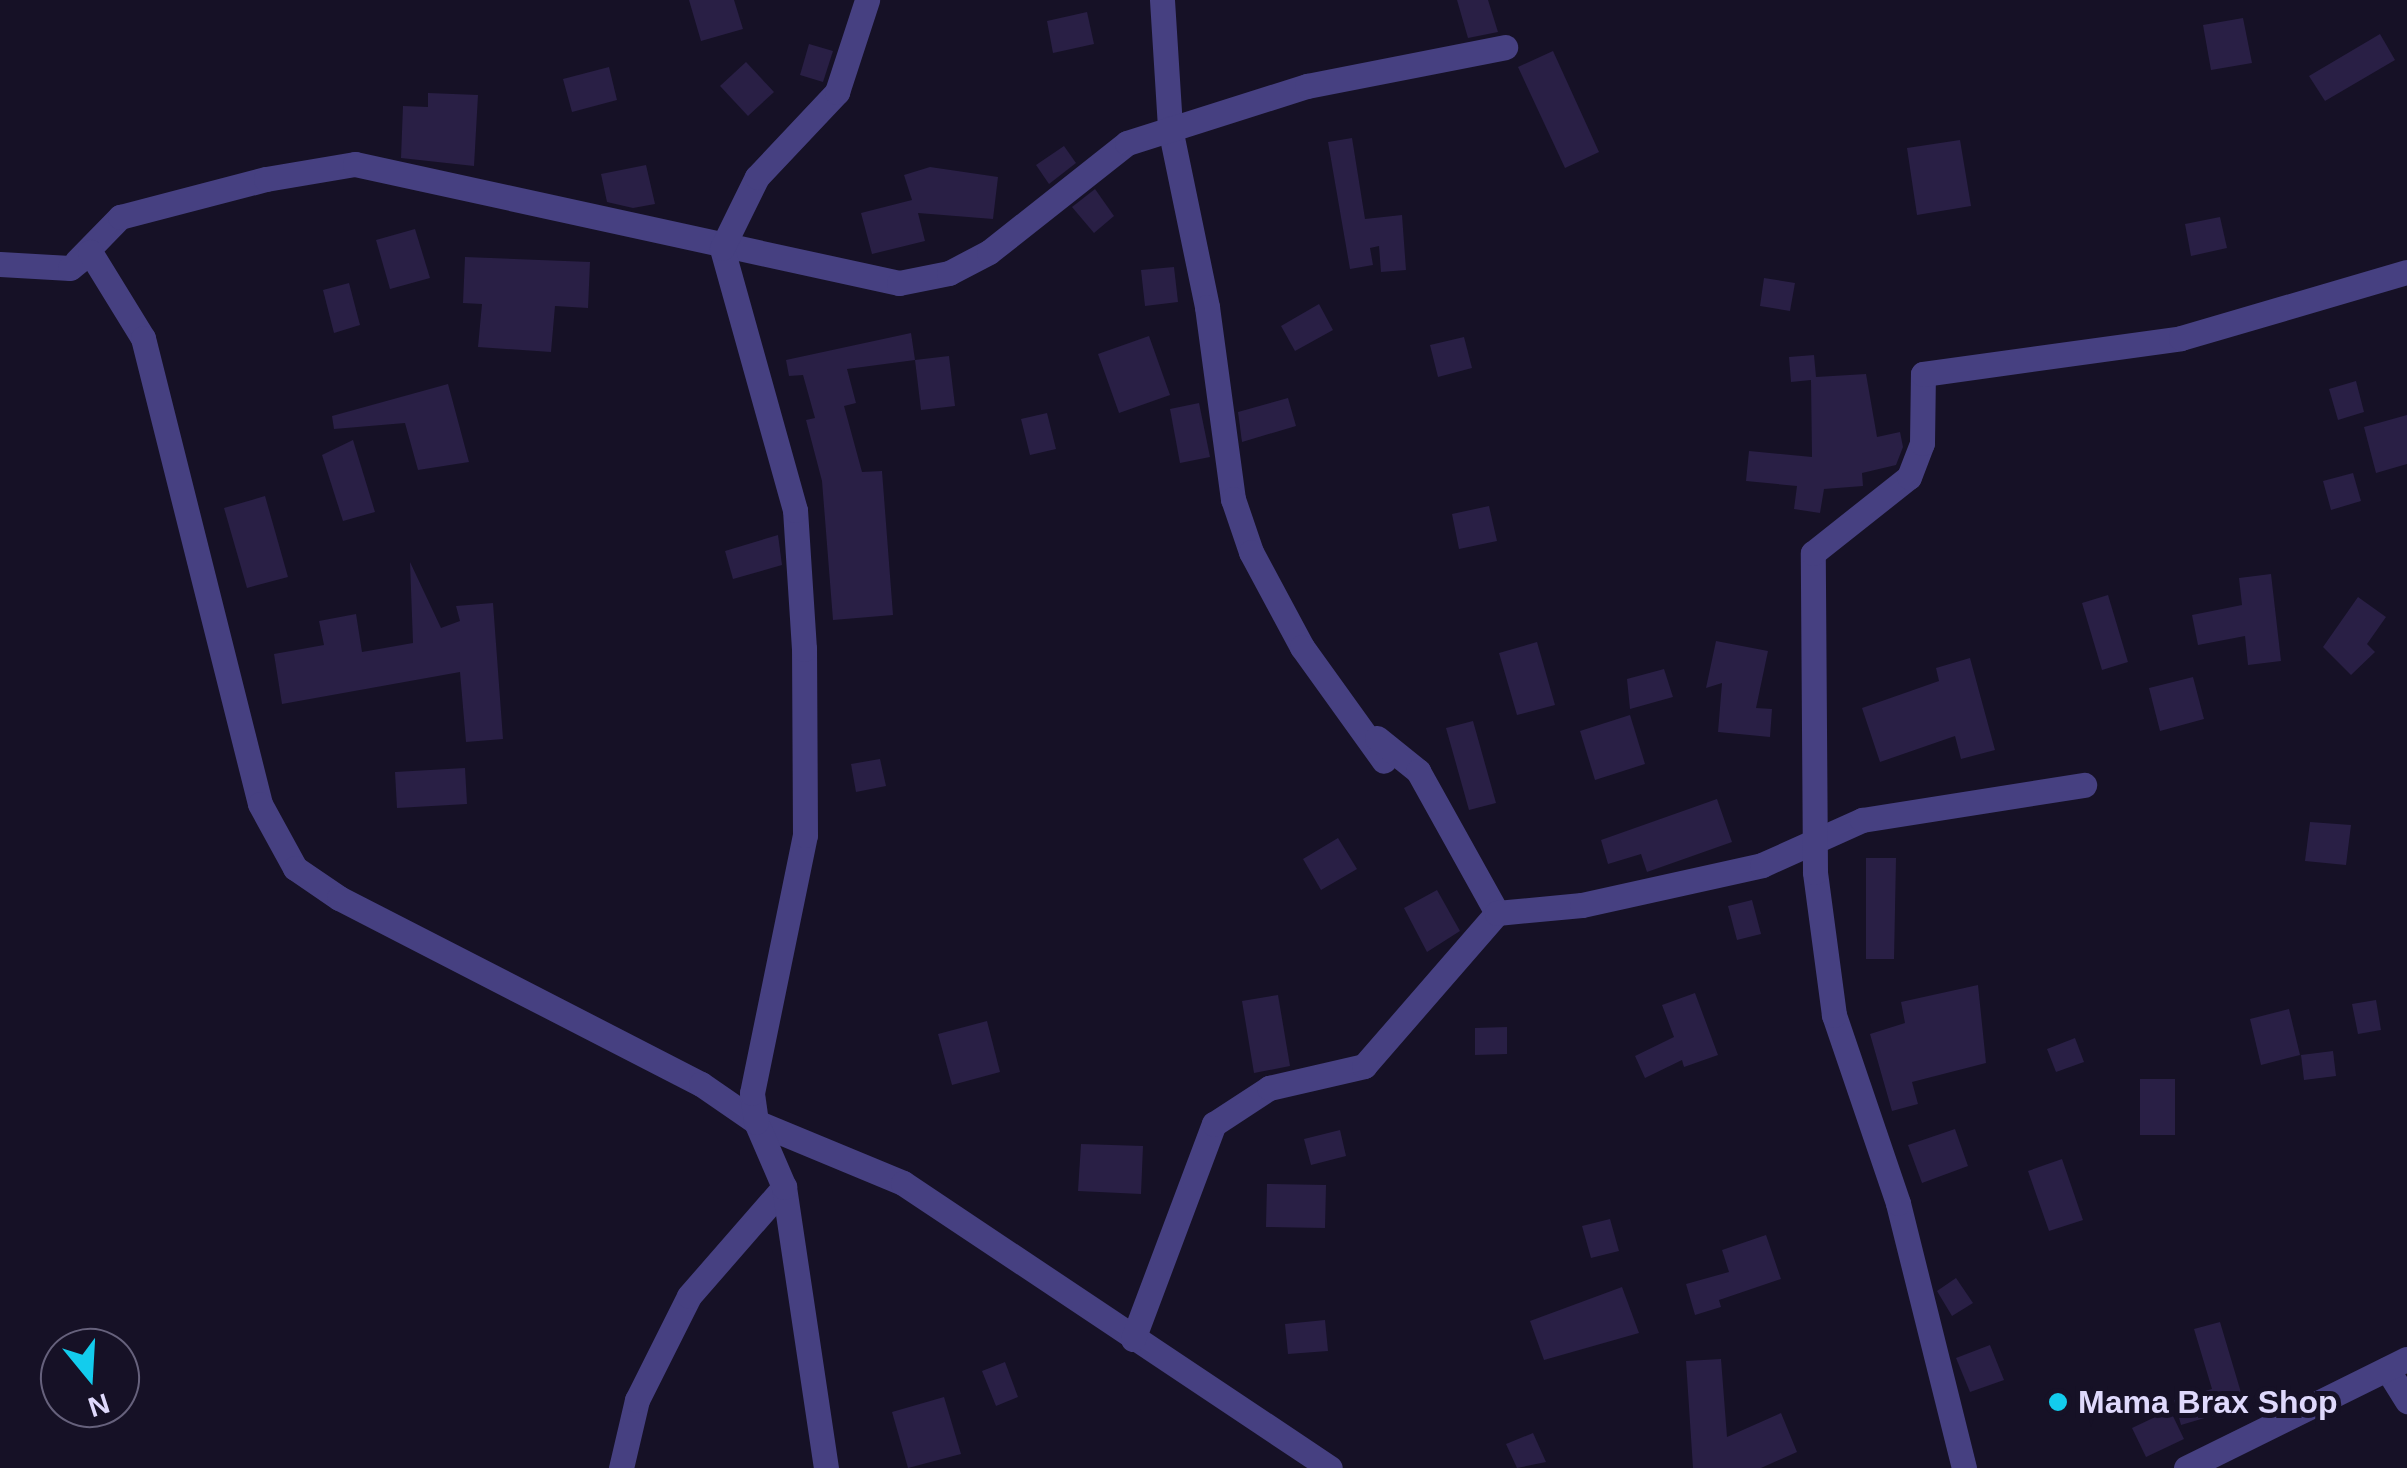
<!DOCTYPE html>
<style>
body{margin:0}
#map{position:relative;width:2407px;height:1468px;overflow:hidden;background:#161126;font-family:Arial,sans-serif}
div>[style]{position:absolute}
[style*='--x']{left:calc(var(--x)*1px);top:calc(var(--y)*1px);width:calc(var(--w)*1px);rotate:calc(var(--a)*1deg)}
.building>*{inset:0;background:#291f45}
.minor>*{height:25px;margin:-12.5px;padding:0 12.5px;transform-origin:12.5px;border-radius:12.5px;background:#464081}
.dots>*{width:28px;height:28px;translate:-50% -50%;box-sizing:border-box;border:5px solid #161126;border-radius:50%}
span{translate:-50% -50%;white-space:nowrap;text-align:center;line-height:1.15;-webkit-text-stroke:10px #161126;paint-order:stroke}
.poi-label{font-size:32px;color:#dfd9fc;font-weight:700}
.left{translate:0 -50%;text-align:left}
.north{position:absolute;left:40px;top:1328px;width:100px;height:100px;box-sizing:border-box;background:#161126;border:2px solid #66617c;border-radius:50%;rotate:162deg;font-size:28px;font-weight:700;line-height:40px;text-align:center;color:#dfd9fc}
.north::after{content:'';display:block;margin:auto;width:35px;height:45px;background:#13cced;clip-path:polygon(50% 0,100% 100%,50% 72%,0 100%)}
</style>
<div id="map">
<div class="building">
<i style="clip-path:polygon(689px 0,734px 0,743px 29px,701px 41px)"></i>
<i style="clip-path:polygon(1457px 0,1488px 0,1498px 32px,1468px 38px)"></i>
<i style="clip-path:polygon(1087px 12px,1094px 44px,1053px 53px,1047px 21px)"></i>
<i style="clip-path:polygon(2243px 18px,2252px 63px,2211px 70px,2203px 25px)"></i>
<i style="clip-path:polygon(2380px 34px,2395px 60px,2325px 101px,2309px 76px)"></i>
<i style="clip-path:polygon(809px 44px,833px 51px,823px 82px,800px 75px)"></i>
<i style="clip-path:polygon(1553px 51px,1599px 152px,1565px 168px,1518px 67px)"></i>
<i style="clip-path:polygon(746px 62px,774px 92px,748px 116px,720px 86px)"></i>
<i style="clip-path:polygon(609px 67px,617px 100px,572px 112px,563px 79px)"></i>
<i style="clip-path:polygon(428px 93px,478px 95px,474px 166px,401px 158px,403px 106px,428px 107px)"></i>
<i style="clip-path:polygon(1352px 138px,1365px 219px,1402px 215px,1406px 270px,1381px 272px,1379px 246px,1370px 248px,1373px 265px,1350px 269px,1328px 142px)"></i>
<i style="clip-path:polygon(1960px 140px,1971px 206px,1917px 215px,1907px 148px)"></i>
<i style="clip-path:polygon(1064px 146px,1076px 163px,1049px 184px,1036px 165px)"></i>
<i style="clip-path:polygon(646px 165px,655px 204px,633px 208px,607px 202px,601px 174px)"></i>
<i style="clip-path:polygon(930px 167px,998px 177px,993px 219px,918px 213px,925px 241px,872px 254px,861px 213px,912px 200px,904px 175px)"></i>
<i style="clip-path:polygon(1095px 189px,1114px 216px,1094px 233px,1072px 207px)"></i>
<i style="clip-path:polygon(2220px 217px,2227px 248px,2191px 256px,2185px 224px)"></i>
<i style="clip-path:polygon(415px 229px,430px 278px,390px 289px,376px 240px)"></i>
<i style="clip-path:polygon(465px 257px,590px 262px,588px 308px,555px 306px,551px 352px,478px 347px,482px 304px,463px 303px)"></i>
<i style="clip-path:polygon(1174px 267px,1178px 302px,1145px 306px,1141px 270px)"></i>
<i style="clip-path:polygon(1764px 278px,1795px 283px,1790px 311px,1760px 306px)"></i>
<i style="clip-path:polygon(349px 283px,360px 325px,334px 333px,323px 290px)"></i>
<i style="clip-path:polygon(1319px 304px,1333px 330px,1295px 351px,1281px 326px)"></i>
<i style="clip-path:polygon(911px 333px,915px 360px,949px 356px,955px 406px,921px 410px,915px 360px,847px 369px,856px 403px,844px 406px,862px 472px,882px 471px,893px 615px,833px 620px,822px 481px,806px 420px,815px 418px,803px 375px,789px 376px,786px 360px)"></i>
<i style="clip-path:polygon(1149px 336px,1170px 395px,1119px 413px,1098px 354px)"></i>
<i style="clip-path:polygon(1464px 337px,1472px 368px,1438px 377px,1430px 345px)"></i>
<i style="clip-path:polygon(1814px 355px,1816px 377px,1866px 374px,1877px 437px,1900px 432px,1903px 447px,1896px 465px,1862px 473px,1863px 486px,1824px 489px,1820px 513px,1794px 509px,1797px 486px,1746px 481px,1749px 451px,1812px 457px,1811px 380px,1791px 382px,1789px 357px)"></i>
<i style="clip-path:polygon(2356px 381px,2364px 412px,2338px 420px,2329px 389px)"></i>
<i style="clip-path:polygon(448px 384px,469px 462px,418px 470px,405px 423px,334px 429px,332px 416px)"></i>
<i style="clip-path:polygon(1288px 398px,1296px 426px,1242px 442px,1238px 412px)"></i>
<i style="clip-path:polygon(1199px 403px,1210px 457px,1180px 463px,1170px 409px)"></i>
<i style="clip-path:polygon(1047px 413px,1056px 449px,1030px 455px,1021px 419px)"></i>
<i style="clip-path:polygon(2407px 415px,2407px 464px,2376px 473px,2364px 427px)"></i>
<i style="clip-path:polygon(353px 440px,375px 512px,343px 521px,322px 455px)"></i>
<i style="clip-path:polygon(2353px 473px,2361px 501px,2331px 510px,2323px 481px)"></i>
<i style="clip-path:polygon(265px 496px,288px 577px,247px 588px,224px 508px)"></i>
<i style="clip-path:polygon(1489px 506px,1497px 541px,1459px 549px,1452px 514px)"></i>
<i style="clip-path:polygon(778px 535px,782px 565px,733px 579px,725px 551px)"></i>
<i style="clip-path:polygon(410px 562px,441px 628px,460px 621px,456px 606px,493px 603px,503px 739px,466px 742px,460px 672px,282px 704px,274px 654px,324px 645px,319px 621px,356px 614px,362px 652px,413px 643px)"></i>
<i style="clip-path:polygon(2271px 574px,2281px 661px,2248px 665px,2245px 636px,2198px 645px,2192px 615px,2242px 605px,2239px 578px)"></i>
<i style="clip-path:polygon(2108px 595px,2128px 662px,2102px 670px,2082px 603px)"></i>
<i style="clip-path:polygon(2358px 597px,2386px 617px,2367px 644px,2375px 652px,2351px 675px,2323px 647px)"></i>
<i style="clip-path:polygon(1716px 641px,1768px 651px,1756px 708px,1772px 709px,1770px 737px,1718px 732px,1722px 683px,1706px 688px)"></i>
<i style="clip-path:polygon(1537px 642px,1555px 705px,1517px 715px,1499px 653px)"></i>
<i style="clip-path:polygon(1970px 658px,1995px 750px,1961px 759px,1955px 736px,1880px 762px,1862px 708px,1939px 681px,1936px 668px)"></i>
<i style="clip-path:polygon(1664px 669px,1673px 697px,1630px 709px,1627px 679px)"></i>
<i style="clip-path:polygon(2193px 677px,2204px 719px,2160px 731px,2149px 688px)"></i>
<i style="clip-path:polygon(1630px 715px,1645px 764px,1595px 780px,1580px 731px)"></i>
<i style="clip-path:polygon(1473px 721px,1496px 803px,1469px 810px,1446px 728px)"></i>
<i style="clip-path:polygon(880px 759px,886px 786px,856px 792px,851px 764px)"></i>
<i style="clip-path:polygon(465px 768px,467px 804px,397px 808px,395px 772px)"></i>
<i style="clip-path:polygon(1717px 799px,1732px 842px,1647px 872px,1641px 854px,1608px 864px,1601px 840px)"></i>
<i style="clip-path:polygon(2310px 822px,2351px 825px,2346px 865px,2305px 861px)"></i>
<i style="clip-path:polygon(1338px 838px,1357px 869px,1321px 890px,1303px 859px)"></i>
<i style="clip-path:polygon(1866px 858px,1896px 858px,1894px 959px,1866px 959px)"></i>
<i style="clip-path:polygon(1437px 890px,1460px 931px,1427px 952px,1404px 908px)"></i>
<i style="clip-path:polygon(1752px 900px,1761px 934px,1737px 940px,1728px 906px)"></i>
<i style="clip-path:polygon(1978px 985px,1986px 1063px,1912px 1082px,1918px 1104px,1892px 1111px,1870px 1034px,1905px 1023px,1901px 1002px)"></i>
<i style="clip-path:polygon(1695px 993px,1718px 1055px,1684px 1067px,1682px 1060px,1645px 1078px,1635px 1056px,1674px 1037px,1662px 1005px)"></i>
<i style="clip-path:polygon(1278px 995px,1290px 1066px,1254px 1073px,1242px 1001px)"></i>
<i style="clip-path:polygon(2376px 1000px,2381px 1030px,2358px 1034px,2352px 1004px)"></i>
<i style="clip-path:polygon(2289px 1009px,2300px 1055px,2261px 1065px,2250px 1019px)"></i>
<i style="clip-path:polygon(987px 1021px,1000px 1072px,952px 1085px,938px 1034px)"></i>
<i style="clip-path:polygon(1507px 1027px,1507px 1054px,1475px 1055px,1475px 1028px)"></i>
<i style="clip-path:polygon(2075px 1038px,2084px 1062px,2056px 1072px,2047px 1049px)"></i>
<i style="clip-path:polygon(2333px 1051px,2336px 1076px,2304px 1080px,2301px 1055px)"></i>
<i style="clip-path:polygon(2140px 1079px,2175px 1079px,2175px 1135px,2140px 1135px)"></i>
<i style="clip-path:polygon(1955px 1129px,1968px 1166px,1922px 1183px,1908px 1145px)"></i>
<i style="clip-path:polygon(1340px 1130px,1346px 1156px,1311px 1165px,1304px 1139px)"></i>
<i style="clip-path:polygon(1081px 1144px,1143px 1146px,1141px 1194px,1078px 1191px)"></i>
<i style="clip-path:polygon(2062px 1159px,2083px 1220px,2049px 1231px,2028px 1171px)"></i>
<i style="clip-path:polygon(1267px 1184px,1326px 1185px,1325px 1228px,1266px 1227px)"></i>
<i style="clip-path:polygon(1610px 1219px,1619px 1251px,1591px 1258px,1582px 1226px)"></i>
<i style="clip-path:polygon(1766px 1235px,1781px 1279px,1719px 1300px,1721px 1307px,1695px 1315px,1686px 1284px,1729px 1272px,1722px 1250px)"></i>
<i style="clip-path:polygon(1956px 1278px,1973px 1303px,1952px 1316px,1937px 1291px)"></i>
<i style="clip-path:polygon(1622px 1287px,1639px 1333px,1544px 1360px,1530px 1321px)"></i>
<i style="clip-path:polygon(1325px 1320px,1328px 1351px,1288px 1354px,1285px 1324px)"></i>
<i style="clip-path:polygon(2220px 1322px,2245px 1406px,2181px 1425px,2174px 1400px,2212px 1389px,2194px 1329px)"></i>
<i style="clip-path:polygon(1990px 1345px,2004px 1380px,1970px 1392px,1956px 1358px)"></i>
<i style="clip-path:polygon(1721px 1359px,1727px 1437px,1781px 1413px,1797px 1452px,1761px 1468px,1693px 1468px,1686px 1361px)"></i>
<i style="clip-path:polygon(1005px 1362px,1018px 1397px,996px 1406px,982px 1371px)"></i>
<i style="clip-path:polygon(944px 1397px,961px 1454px,908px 1468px,892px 1412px)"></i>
<i style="clip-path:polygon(2170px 1410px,2184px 1439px,2146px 1457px,2132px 1428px)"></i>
<i style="clip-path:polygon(1533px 1433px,1546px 1462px,1517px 1468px,1506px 1444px)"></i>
</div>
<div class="minor">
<i style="--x:1162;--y:0;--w:128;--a:86.4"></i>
<i style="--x:1170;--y:128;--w:183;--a:78.3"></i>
<i style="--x:1207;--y:307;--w:194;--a:82.3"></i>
<i style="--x:1233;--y:499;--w:56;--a:71.2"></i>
<i style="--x:1251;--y:552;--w:108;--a:61.8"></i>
<i style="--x:1302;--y:647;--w:140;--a:54.3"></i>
<i style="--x:77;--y:261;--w:62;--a:-45.7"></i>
<i style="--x:120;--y:217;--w:151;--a:-14.6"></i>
<i style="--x:266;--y:179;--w:90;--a:-9.6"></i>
<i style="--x:355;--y:164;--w:557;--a:12.34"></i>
<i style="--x:899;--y:283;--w:51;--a:-11.3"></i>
<i style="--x:949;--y:273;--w:45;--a:-27.7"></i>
<i style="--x:989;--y:252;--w:176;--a:-38.3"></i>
<i style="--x:1127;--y:143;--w:189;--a:-17.6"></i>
<i style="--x:1307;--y:86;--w:202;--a:-11.1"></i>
<i style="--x:0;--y:264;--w:70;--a:3.3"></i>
<i style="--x:70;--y:268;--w:26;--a:-39"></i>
<i style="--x:90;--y:252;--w:101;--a:58.4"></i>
<i style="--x:143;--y:338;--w:480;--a:75.9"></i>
<i style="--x:260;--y:804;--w:73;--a:61.3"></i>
<i style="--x:295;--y:868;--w:53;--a:34.3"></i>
<i style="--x:339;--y:898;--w:407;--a:27.2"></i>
<i style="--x:701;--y:1084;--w:67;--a:34.6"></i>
<i style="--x:756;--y:1122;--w:159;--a:22.5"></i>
<i style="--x:903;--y:1183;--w:513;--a:33.72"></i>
<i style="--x:1377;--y:738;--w:53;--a:38.8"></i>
<i style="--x:1418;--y:771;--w:162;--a:60.9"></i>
<i style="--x:1133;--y:1339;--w:230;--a:-69.4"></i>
<i style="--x:1214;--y:1124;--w:66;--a:-33.2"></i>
<i style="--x:1269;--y:1088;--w:98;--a:-13"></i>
<i style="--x:1364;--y:1066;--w:203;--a:-49"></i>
<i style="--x:1497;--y:913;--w:85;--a:-5.4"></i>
<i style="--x:1582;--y:905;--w:184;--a:-12.5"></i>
<i style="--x:1762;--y:865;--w:110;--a:-24.2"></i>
<i style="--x:1862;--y:820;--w:225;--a:-9"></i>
<i style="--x:2387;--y:1369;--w:38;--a:58"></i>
<i style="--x:621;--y:1468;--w:70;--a:-76.8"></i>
<i style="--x:637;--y:1400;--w:116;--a:-63.4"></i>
<i style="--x:689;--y:1296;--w:145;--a:-48.9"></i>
<i style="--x:826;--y:1468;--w:284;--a:-98.5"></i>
<i style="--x:784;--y:1187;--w:71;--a:-113.3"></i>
<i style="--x:756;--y:1122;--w:29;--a:-98"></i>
<i style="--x:752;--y:1093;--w:263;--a:-78.4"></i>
<i style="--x:805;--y:835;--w:186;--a:-90.3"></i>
<i style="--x:804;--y:649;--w:139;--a:-93.7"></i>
<i style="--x:795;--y:510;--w:272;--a:-105.6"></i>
<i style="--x:722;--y:248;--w:79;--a:-63.8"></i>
<i style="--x:757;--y:177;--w:117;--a:-46.7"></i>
<i style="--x:837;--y:92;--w:97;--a:-71.9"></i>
<i style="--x:1964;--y:1468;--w:273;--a:-104"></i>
<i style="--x:1898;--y:1203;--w:199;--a:-108.8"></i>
<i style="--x:1834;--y:1015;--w:144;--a:-97.6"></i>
<i style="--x:1815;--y:872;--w:319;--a:-90.4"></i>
<i style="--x:1813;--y:553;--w:122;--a:-38.4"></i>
<i style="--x:1909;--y:477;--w:36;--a:-69"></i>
<i style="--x:1922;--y:443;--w:69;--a:-89.2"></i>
<i style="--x:1923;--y:374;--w:260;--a:-7.9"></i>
<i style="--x:2181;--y:338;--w:235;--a:-16.3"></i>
<i style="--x:2186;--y:1468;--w:246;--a:-26.3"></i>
</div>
<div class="dots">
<i style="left:2058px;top:1402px;background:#13cced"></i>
</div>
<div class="poi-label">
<span class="left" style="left:2078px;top:1402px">Mama Brax Shop</span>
</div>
<div class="north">N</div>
</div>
